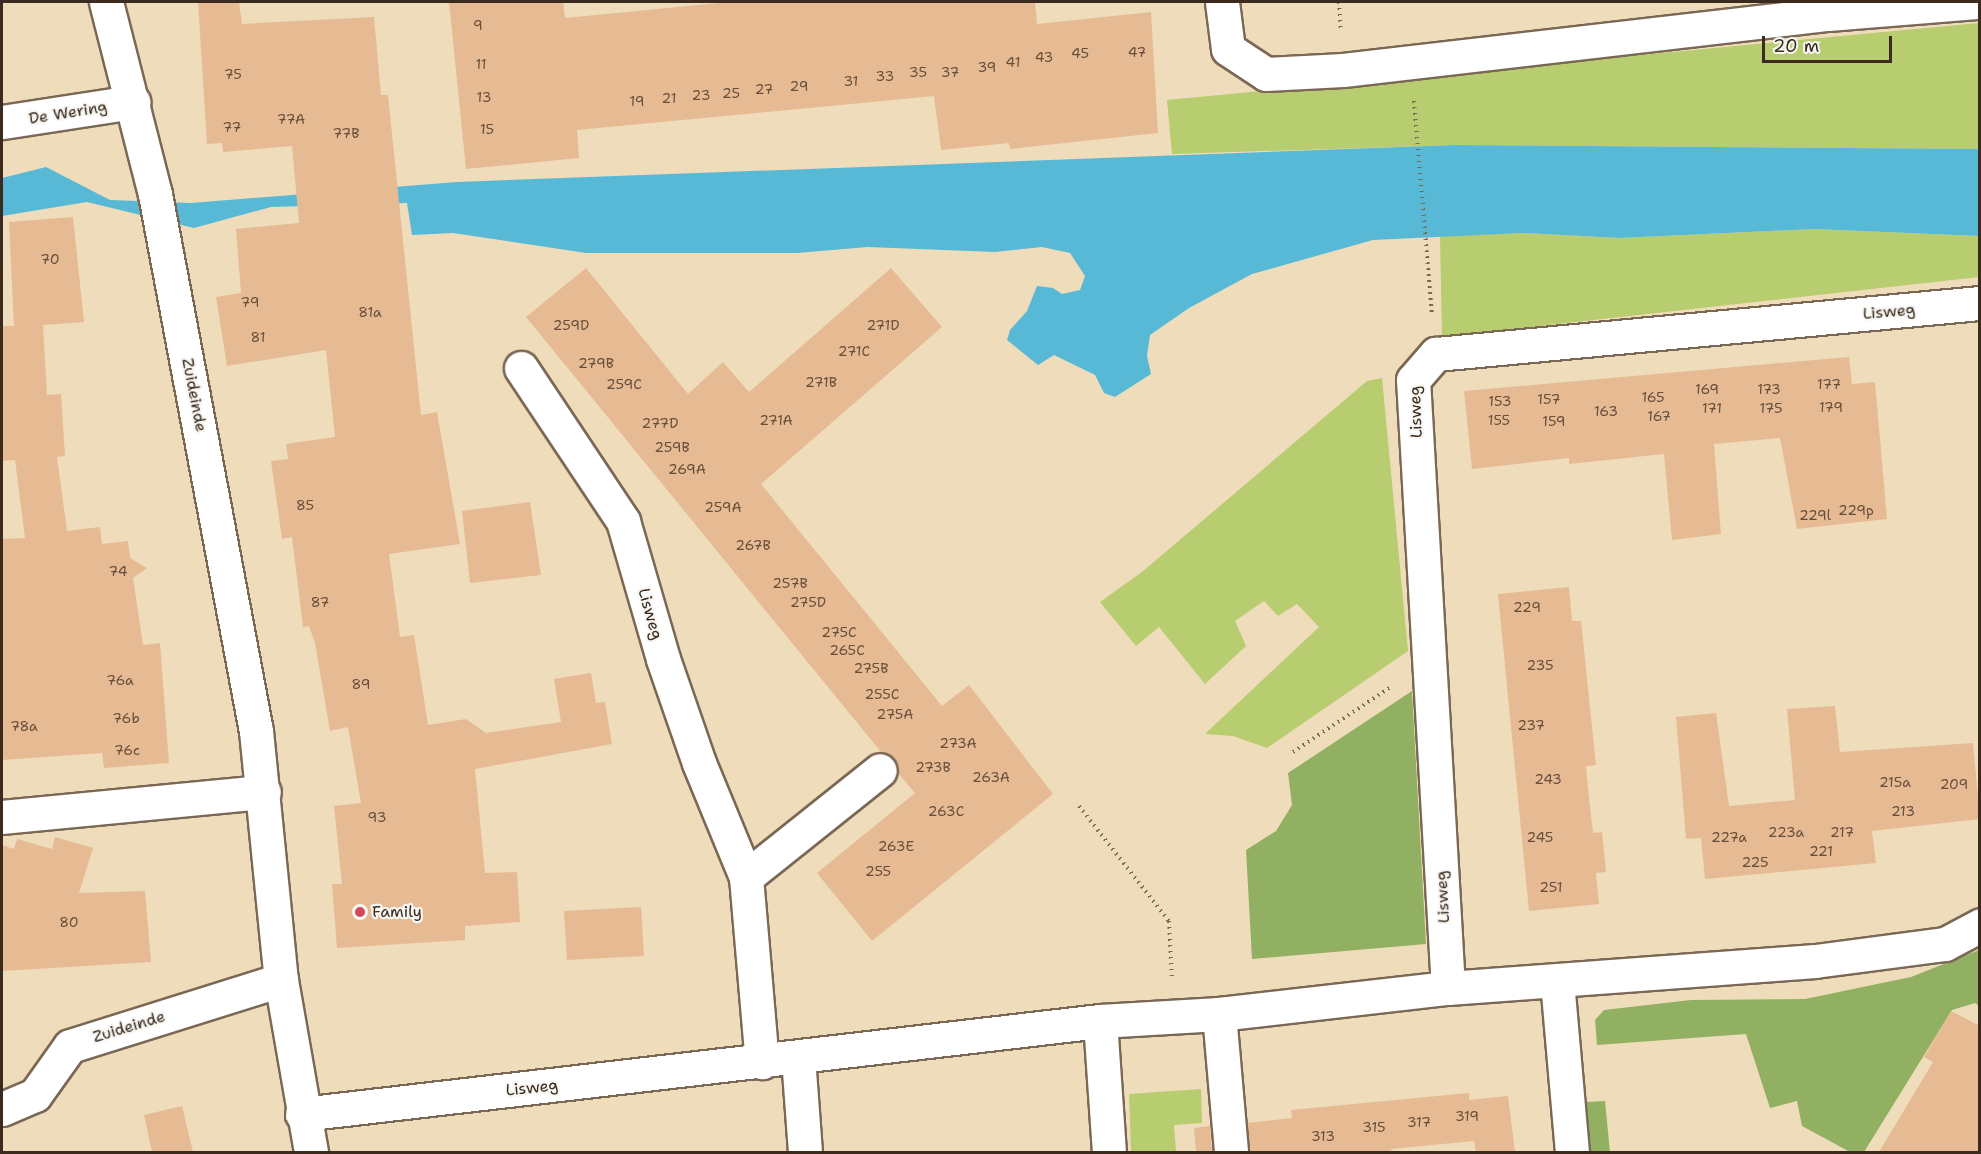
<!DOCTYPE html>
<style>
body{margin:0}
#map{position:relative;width:1981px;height:1154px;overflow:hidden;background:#efdcbb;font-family:"Shantell Sans",sans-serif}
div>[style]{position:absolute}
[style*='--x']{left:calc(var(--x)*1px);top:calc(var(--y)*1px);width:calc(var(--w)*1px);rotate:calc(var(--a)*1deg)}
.green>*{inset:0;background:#b8cc70}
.forest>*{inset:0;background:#92b062}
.water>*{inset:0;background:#58b9d6}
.building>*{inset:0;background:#e6bb93}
.path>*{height:4px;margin-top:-2px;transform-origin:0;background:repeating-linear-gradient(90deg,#7a6855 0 1.5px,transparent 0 6px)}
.roads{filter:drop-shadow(2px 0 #7a6855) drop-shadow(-2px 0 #7a6855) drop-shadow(0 2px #7a6855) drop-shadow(0 -2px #7a6855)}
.minor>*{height:33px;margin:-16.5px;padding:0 16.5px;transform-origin:16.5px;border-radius:16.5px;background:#fff}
.dots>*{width:16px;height:16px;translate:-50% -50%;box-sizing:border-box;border:3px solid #f6f6f2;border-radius:50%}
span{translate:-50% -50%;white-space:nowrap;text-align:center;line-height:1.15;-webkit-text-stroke:4.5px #f6f6f2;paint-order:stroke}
.number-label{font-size:14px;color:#664e3b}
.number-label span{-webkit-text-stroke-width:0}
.street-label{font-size:16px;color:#3b2a1e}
.poi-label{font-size:16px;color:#3b2a1e}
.left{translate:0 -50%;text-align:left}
.frame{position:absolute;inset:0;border:3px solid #3b2a1e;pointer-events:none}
.scale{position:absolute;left:1762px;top:36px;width:130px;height:27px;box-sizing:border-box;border:3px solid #3b2a1e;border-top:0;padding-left:8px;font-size:18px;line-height:21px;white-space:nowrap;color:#3b2a1e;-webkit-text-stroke:4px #f6f6f2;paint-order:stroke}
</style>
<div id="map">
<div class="green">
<i style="clip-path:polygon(1979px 23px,1979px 149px,1455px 145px,1172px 154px,1167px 100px)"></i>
<i style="clip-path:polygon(1814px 229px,1979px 236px,1979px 277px,1442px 337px,1440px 235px,1522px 233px,1620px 238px)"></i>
<i style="clip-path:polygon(1382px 378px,1408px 651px,1267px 748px,1233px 736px,1205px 734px,1319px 627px,1297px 604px,1278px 616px,1264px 601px,1235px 621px,1246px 646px,1205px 684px,1159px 627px,1136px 646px,1100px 602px,1142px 572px,1367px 381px)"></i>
<i style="clip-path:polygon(1201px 1089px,1202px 1123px,1174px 1125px,1176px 1152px,1131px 1152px,1129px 1094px)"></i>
</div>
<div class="forest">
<i style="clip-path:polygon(1412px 691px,1426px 944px,1252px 959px,1246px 850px,1276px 831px,1292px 805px,1288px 773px)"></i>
<i style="clip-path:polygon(1979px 950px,1979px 1006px,1975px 1003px,1952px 1010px,1864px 1152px,1850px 1152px,1802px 1126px,1797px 1101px,1770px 1108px,1746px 1034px,1597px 1045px,1595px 1020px,1604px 1010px,1691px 1000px,1805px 999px,1911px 977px)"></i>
<i style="clip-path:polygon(1605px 1101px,1610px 1152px,1590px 1152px,1585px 1102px)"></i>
</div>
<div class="water">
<i style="clip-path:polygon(1455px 145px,1980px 149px,1979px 236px,1814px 229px,1620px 238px,1522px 233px,1373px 240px,1252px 274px,1189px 308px,1150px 335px,1147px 356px,1151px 374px,1115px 397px,1104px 393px,1095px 375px,1054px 355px,1038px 365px,1007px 340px,1010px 330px,1027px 311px,1037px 286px,1053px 288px,1062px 294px,1080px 290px,1085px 276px,1070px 253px,1042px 247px,995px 252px,868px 247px,797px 253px,586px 253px,453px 233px,412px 235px,407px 203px,271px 207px,194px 228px,87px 202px,2px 216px,2px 178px,46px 167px,110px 200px,191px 203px,457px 182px)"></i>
</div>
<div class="building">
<i style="clip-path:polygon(198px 2px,239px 2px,242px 24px,374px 17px,381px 95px,388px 95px,421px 415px,437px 412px,460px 544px,389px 554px,400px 637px,414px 635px,428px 725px,466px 719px,486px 733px,561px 722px,554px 679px,591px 673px,596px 703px,605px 702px,612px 744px,475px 769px,485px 873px,517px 872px,520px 922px,465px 926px,465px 940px,337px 948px,332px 884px,342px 884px,334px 806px,361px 803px,348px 727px,330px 731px,315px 643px,309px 626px,303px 627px,292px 537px,282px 539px,271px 461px,288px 459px,286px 444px,335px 437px,326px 350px,227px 366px,216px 297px,241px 293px,236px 229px,299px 223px,292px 146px,223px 152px,222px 143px,207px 144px)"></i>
<i style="clip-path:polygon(449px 2px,563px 2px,565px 18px,729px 2px,1035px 2px,1037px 24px,1151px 12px,1158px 133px,1010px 149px,1009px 143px,941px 150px,934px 96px,577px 130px,579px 158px,466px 169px)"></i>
<i style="clip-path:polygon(73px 217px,84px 322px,43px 325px,47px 395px,61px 394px,65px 456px,57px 457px,67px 531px,100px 527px,102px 544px,128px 541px,130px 558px,147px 568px,133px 578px,143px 645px,160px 643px,169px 763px,104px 768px,102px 753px,2px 760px,2px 539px,25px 538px,15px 460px,2px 461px,2px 326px,14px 326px,9px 222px)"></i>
<i style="clip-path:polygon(586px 268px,688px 394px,723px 362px,749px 392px,891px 268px,942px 327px,761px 484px,942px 706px,969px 685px,1053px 794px,872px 941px,817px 873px,915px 793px,898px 773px,894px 758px,881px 752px,526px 317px)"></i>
<i style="clip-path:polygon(1849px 357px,1852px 384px,1875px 382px,1887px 519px,1797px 529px,1780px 438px,1714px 444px,1721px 534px,1672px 540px,1664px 454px,1569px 464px,1569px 458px,1472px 469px,1464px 391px)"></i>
<i style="clip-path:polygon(530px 502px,541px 575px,470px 583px,462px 511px)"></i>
<i style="clip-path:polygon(1569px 587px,1572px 621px,1581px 621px,1596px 765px,1586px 766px,1589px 798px,1593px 833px,1602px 832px,1606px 872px,1596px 873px,1599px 904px,1529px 911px,1498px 594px)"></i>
<i style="clip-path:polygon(1835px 706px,1840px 752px,1973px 743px,1980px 819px,1872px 831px,1876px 863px,1705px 879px,1701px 838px,1686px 839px,1676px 717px,1716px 713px,1729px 806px,1795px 800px,1787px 709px)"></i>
<i style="clip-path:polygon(55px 837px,93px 848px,79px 893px,145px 891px,151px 962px,2px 971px,2px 845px,14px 849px,17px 839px,52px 849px)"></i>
<i style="clip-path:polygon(641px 907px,644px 956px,567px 960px,564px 911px)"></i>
<i style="clip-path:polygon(1951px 1011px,1980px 1026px,1980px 1152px,1879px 1152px,1933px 1062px,1924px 1057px)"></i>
<i style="clip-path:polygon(1469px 1093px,1469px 1100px,1508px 1096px,1515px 1152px,1476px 1152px,1474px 1141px,1391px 1149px,1392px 1152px,1249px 1152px,1247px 1123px,1292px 1118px,1291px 1110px)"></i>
<i style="clip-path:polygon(182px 1106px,193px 1152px,152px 1152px,144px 1115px)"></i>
<i style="clip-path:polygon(1210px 1126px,1212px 1152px,1196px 1152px,1194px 1128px)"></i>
</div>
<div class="path">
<i style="--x:1339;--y:2;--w:29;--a:86"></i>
<i style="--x:1414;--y:101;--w:214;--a:85.2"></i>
<i style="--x:1293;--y:752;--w:119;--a:-33.7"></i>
<i style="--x:1079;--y:806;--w:146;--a:52"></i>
<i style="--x:1169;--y:921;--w:58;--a:87"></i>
</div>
<div class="roads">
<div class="minor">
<i style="--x:106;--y:2;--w:198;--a:75.7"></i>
<i style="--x:155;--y:194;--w:546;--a:79.35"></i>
<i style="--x:256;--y:731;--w:250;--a:84.3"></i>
<i style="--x:281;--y:980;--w:175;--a:80.1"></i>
<i style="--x:1222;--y:2;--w:47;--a:82.7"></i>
<i style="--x:1228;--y:49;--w:45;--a:33.3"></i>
<i style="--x:1266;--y:74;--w:77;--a:-3"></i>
<i style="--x:1343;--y:70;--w:488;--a:-6.6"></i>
<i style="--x:1828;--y:14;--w:149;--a:-4.6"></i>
<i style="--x:2;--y:122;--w:133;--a:-8.7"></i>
<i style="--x:521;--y:368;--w:184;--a:56.3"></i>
<i style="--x:623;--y:521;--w:144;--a:73.8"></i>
<i style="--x:663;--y:659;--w:110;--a:70.9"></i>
<i style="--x:699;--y:763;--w:123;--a:67.6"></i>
<i style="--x:746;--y:877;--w:186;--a:85.1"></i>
<i style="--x:2;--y:817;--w:263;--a:-5.5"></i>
<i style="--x:746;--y:877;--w:171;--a:-38.6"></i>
<i style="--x:1557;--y:981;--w:172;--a:85"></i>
<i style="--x:1448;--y:988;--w:609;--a:-93.29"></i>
<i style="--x:1413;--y:380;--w:35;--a:-49"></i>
<i style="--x:1436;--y:354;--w:546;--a:-5.36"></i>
<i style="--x:1219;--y:1014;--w:139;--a:85"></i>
<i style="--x:1100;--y:1021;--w:131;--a:86.1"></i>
<i style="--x:798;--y:1057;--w:95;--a:85.8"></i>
<i style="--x:2;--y:1109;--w:36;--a:-23"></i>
<i style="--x:35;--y:1095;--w:60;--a:-54.5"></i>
<i style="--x:70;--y:1046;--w:221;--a:-17.4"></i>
<i style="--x:302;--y:1114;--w:803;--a:-6.65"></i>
<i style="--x:1100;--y:1021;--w:119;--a:-3.4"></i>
<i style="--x:1219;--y:1014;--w:230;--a:-6.5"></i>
<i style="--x:1448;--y:988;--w:368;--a:-4.2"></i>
<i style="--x:1815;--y:961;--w:131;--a:-7.5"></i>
<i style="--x:1945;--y:944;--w:40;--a:-28"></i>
</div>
</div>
<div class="dots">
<i style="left:360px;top:912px;background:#d1495b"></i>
</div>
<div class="number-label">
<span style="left:478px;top:25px">9</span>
<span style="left:1137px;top:52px">47</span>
<span style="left:1080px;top:53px">45</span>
<span style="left:1044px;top:57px">43</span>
<span style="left:1013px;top:62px">41</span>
<span style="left:481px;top:64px">11</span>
<span style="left:987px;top:67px">39</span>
<span style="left:918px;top:72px">35</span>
<span style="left:950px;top:72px">37</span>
<span style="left:233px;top:74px">75</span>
<span style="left:885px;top:76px">33</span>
<span style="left:851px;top:81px">31</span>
<span style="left:799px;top:86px">29</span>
<span style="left:764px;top:89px">27</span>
<span style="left:731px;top:93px">25</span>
<span style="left:701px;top:95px">23</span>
<span style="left:484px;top:97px">13</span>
<span style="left:669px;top:98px">21</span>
<span style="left:637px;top:101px">19</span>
<span style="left:291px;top:119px">77A</span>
<span style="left:232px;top:127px">77</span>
<span style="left:487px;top:129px">15</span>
<span style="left:346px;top:133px">77B</span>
<span style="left:50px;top:259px">70</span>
<span style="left:250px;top:302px">79</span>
<span style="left:370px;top:312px">81a</span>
<span style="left:571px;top:325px">259D</span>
<span style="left:883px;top:325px">271D</span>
<span style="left:258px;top:337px">81</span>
<span style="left:854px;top:351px">271C</span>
<span style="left:596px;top:363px">279B</span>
<span style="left:821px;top:382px">271B</span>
<span style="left:624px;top:384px">259C</span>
<span style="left:1829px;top:384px">177</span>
<span style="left:1707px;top:389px">169</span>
<span style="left:1769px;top:389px">173</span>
<span style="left:1653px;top:397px">165</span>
<span style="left:1549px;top:399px">157</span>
<span style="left:1500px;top:401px">153</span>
<span style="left:1831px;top:407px">179</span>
<span style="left:1712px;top:408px">171</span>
<span style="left:1771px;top:408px">175</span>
<span style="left:1606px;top:411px">163</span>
<span style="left:1659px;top:416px">167</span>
<span style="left:776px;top:420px">271A</span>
<span style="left:1499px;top:420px">155</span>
<span style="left:1554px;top:421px">159</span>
<span style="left:660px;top:423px">277D</span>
<span style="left:672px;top:447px">259B</span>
<span style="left:687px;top:469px">269A</span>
<span style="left:305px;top:505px">85</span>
<span style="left:723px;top:507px">259A</span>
<span style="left:1856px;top:510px">229p</span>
<span style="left:1815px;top:515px">229l</span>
<span style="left:753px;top:545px">267B</span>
<span style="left:118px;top:571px">74</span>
<span style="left:790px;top:583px">257B</span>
<span style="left:320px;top:602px">87</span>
<span style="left:808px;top:602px">275D</span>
<span style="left:1527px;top:607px">229</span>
<span style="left:839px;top:632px">275C</span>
<span style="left:847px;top:650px">265C</span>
<span style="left:1540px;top:665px">235</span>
<span style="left:871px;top:668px">275B</span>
<span style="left:120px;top:680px">76a</span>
<span style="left:361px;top:684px">89</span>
<span style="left:882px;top:694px">255C</span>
<span style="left:895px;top:714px">275A</span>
<span style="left:126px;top:718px">76b</span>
<span style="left:1531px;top:725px">237</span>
<span style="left:24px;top:726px">78a</span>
<span style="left:958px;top:743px">273A</span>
<span style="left:127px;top:750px">76c</span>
<span style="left:933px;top:767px">273B</span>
<span style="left:991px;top:777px">263A</span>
<span style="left:1548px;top:779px">243</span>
<span style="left:1895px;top:782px">215a</span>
<span style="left:1954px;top:784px">209</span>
<span style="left:946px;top:811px">263C</span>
<span style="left:1903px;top:811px">213</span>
<span style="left:377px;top:817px">93</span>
<span style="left:1786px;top:832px">223a</span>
<span style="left:1842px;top:832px">217</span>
<span style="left:1540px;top:837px">245</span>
<span style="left:1729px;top:837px">227a</span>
<span style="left:896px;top:846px">263E</span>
<span style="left:1821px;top:851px">221</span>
<span style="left:1755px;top:862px">225</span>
<span style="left:878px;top:871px">255</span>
<span style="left:1551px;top:887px">251</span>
<span style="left:69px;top:922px">80</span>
<span style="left:1467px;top:1116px">319</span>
<span style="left:1419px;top:1122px">317</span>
<span style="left:1374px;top:1127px">315</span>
<span style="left:1323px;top:1136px">313</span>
</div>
<div class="street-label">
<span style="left:68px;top:113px;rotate:-9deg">De Wering</span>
<span style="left:1889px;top:312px;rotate:-5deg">Lisweg</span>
<span style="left:194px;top:395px;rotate:79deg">Zuideinde</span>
<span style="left:1416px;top:412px;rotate:-92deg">Lisweg</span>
<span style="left:650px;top:614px;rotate:74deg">Lisweg</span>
<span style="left:1443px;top:897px;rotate:-93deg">Lisweg</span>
<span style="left:129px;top:1027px;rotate:-17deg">Zuideinde</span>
<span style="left:532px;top:1088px;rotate:-6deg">Lisweg</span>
</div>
<div class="poi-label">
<span class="left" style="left:372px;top:912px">Family</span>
</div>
<div class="frame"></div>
<div class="scale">20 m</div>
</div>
